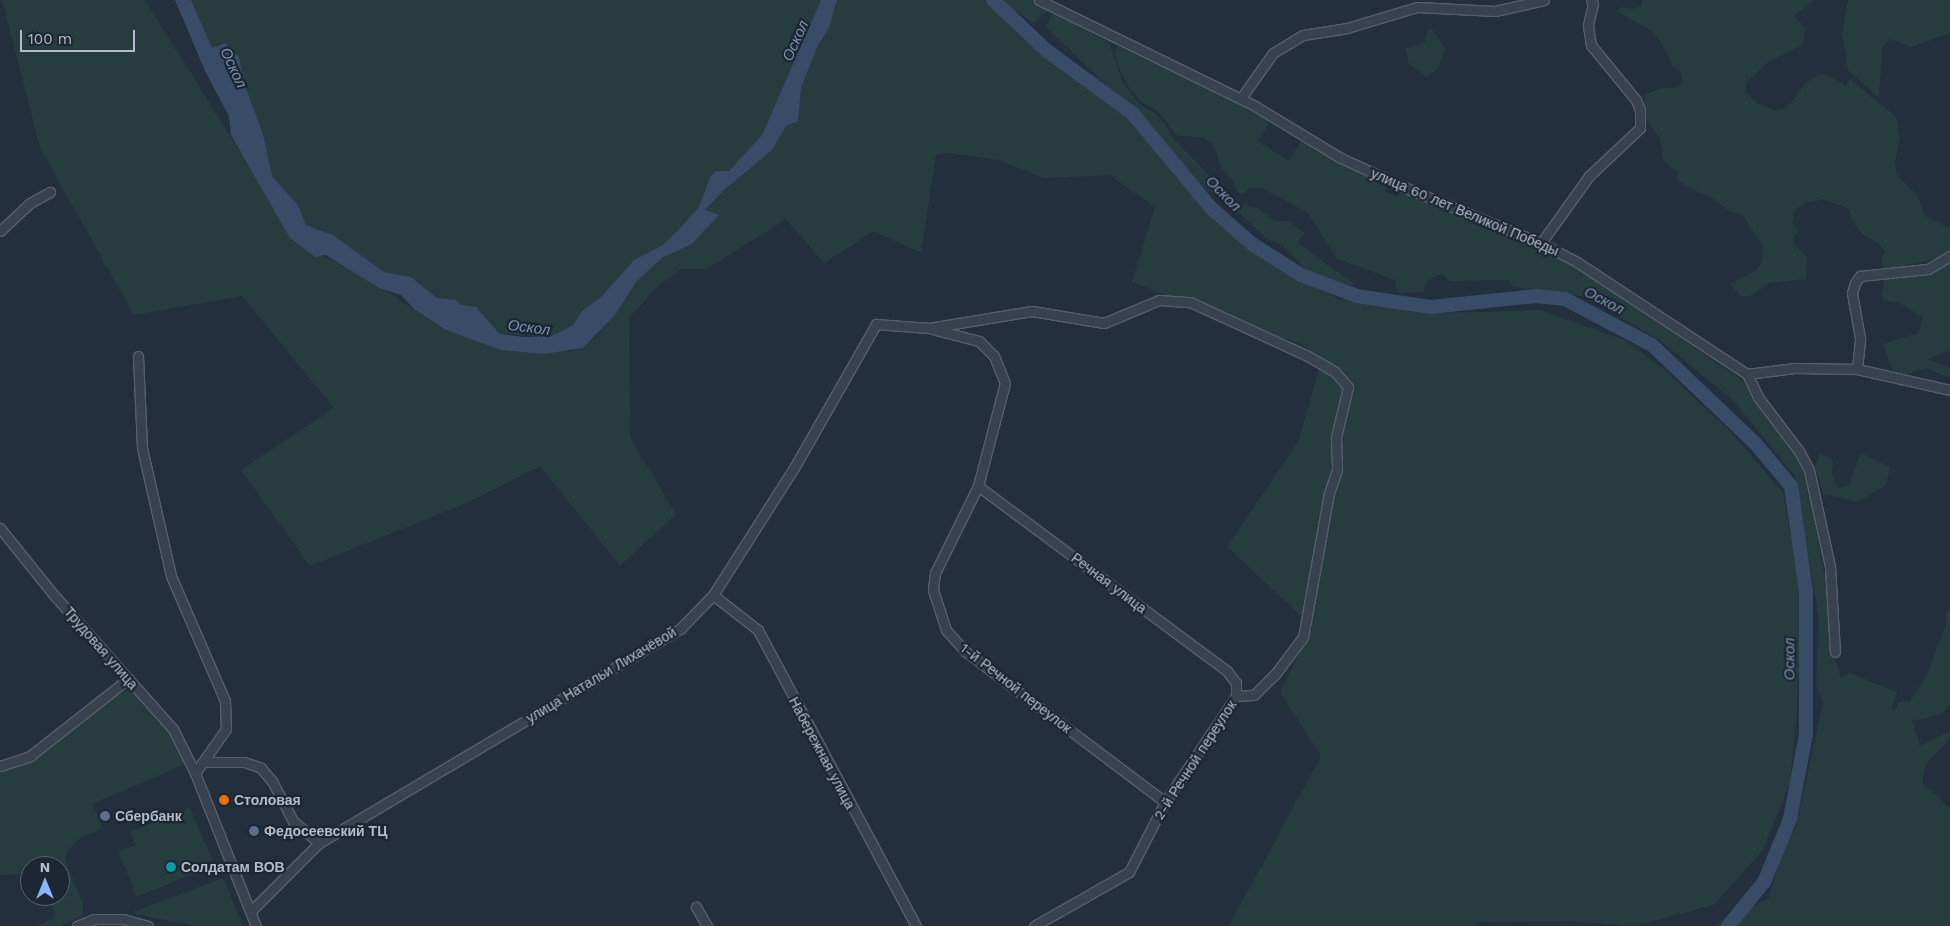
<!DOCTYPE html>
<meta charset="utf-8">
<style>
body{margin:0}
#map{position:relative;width:1950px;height:926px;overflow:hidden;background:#242f3e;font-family:"Work Sans",sans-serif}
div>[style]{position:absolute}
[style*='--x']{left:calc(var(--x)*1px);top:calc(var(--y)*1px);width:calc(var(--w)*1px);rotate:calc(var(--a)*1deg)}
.green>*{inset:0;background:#263c3f}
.water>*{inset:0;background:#394c67}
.river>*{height:14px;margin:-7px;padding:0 7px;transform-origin:7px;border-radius:7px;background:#394c67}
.roads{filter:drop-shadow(1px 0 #565f6c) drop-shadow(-1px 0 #565f6c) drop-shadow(0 1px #565f6c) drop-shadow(0 -1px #565f6c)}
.street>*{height:9px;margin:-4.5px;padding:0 4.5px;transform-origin:4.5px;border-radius:4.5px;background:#38414e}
.dots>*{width:14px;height:14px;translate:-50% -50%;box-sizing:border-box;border:2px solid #1d2633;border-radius:50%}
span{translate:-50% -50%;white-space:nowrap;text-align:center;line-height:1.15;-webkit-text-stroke:4.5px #1d2633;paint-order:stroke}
.street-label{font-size:14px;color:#b4bcc9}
.poi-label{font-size:14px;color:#b4bcc9;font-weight:700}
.left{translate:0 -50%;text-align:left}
.water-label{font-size:15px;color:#7c92b1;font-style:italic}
.north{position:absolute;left:20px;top:856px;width:50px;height:50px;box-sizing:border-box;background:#1d2633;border:1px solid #59626f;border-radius:50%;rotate:0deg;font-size:14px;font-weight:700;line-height:20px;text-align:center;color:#b4bcc9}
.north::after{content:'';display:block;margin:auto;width:18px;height:22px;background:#8ab4f8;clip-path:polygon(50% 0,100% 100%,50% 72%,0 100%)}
.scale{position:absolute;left:20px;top:30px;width:115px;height:22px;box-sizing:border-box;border:2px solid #b4bcc9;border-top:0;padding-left:6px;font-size:15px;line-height:18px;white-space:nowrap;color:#b4bcc9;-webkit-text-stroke:4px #1d2633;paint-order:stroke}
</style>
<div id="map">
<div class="green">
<i style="clip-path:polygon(2px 0,145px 0,299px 246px,351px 268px,444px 329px,569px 352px,583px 348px,595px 337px,615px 315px,637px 281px,662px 258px,692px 244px,719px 215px,705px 211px,724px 190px,772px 150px,786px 126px,798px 121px,801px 88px,817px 47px,829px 28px,837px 0,993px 0,1046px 50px,1133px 114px,1211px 208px,1252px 244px,1339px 300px,1442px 313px,1540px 310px,1624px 340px,1663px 368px,1730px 431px,1783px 493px,1802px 598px,1796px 723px,1790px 782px,1763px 850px,1714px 905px,1634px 926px,1571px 921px,1479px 922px,1474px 926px,1229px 926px,1321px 756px,1280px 692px,1313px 627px,1227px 547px,1299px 440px,1322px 358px,1303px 345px,1132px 282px,1155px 207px,1110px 175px,1044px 178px,999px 160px,948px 153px,936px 155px,921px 253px,874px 231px,824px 263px,786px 219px,707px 269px,681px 269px,657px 287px,629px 318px,630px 437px,676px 514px,620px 566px,540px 466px,469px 502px,310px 566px,241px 470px,334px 408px,242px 296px,134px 315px,40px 148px)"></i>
<i style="clip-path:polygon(191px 0,821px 0,762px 135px,729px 171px,716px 171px,710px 177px,699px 207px,663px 245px,634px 260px,602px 296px,582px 311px,573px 325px,552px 337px,500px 334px,476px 307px,461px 305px,456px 300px,437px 298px,411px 277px,384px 272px,333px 235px,306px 225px,298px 205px,272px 176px,263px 134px,244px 83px,239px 58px,212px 48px)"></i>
<i style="clip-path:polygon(996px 0,1039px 0,1050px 9px,1034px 23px)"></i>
<i style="clip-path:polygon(1642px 0,1814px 0,1794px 16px,1806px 29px,1802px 45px,1768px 62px,1747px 82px,1745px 92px,1757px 103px,1774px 110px,1788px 107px,1805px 83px,1820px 74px,1828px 75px,1846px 86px,1850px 79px,1896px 117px,1900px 137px,1895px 163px,1897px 176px,1917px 195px,1925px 216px,1950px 228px,1950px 249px,1935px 259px,1884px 270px,1881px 260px,1885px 251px,1879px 244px,1862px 234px,1852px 220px,1849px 209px,1824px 199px,1805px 203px,1795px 211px,1792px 223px,1799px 230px,1793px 239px,1794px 245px,1807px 257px,1806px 279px,1769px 283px,1750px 296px,1740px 296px,1730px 284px,1754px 272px,1762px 263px,1763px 247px,1742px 214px,1729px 211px,1714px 199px,1686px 186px,1678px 179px,1677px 171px,1663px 161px,1660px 138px,1645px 119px,1643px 103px,1646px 94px,1662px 88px,1678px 87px,1682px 81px,1680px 71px,1672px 66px,1665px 47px,1651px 30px,1616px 11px,1621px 7px,1633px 9px,1641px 6px)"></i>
<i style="clip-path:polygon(1848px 0,1950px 0,1950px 33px,1911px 47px,1890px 39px,1882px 47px,1879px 98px,1848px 70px,1842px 33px)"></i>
<i style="clip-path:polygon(1053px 13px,1109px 43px,1122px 81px,1139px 104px,1160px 117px,1173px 138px,1215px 182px,1221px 195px,1212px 193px,1187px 172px,1136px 114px,1046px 27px)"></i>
<i style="clip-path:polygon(1431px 28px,1445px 48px,1438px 68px,1427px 77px,1409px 64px,1406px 49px,1425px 42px,1428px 29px)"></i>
<i style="clip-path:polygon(1117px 46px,1272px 119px,1258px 141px,1289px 161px,1302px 139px,1366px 176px,1389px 185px,1385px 192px,1397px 197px,1401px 190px,1562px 258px,1742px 380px,1792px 447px,1809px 486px,1827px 592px,1829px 637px,1841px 678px,1850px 673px,1897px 692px,1891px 710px,1896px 710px,1898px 703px,1910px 701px,1926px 677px,1946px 625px,1946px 611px,1950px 610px,1950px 704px,1942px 714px,1912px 721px,1920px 746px,1950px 731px,1950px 739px,1928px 761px,1923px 773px,1923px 784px,1950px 808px,1950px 926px,1714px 926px,1769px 898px,1780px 858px,1796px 826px,1823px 703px,1816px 684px,1819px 617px,1794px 475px,1733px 400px,1659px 340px,1584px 296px,1514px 287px,1509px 280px,1450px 281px,1441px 274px,1425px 282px,1424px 292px,1400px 293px,1396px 289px,1395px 280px,1337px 259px,1308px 213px,1264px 189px,1251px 187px,1243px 194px,1237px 192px,1232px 179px,1222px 169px,1213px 143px,1203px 138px,1176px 135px,1157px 110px,1141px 102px,1127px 85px,1117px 62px,1115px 52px)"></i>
<i style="clip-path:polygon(1227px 201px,1257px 208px,1275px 221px,1288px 221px,1305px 233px,1297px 242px,1355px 285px,1340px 286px,1307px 271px,1281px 244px,1268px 240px)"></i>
<i style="clip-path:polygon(1950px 260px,1950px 350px,1927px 359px,1950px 368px,1950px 378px,1926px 368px,1896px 378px,1883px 344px,1918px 333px,1923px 318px,1900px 303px,1882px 300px,1884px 277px)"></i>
<i style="clip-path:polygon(1861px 453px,1890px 467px,1886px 485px,1858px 502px,1829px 495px,1824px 497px,1815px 467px,1820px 454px,1833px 460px,1832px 475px,1838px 488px,1849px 485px)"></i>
<i style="clip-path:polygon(127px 691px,138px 694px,171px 732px,185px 764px,93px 804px,102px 828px,80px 838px,69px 849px,65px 859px,83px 904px,83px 915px,61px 926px,36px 926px,56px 918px,49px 896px,60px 896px,60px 866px,30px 866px,30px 878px,21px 874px,0 875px,0 770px,32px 760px,109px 699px)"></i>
<i style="clip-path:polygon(190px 808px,214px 865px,137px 897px,118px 852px,135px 845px,130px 832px)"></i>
<i style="clip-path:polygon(223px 878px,243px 926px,196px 926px,131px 913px)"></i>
</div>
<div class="water">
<i style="clip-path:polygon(175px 0,191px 0,212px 48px,225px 43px,239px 57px,244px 83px,263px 134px,272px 176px,298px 205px,306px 225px,333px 235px,384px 272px,411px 277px,437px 298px,456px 300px,461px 305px,476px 307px,500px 334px,524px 337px,552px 336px,573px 325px,582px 311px,602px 296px,634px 260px,663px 245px,679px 229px,699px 207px,710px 177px,716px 171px,729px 171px,762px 135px,821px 0,837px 0,829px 28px,817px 47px,801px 88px,798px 121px,786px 126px,772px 150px,724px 190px,705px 210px,719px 215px,692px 244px,662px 258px,637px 281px,615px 315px,583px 348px,544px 354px,501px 350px,444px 329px,414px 309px,401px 295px,379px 288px,326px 255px,315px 257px,290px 238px,231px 135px,229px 116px,206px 73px)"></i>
</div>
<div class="river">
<i style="--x:993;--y:0;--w:73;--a:43.3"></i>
<i style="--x:1046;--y:50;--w:108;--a:36.3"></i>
<i style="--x:1133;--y:114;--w:122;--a:50.3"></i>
<i style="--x:1211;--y:208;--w:55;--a:41.3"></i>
<i style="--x:1252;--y:244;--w:58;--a:32.3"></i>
<i style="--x:1301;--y:275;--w:60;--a:20.6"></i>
<i style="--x:1357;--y:296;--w:75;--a:8.5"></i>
<i style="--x:1431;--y:307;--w:106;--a:-6"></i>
<i style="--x:1536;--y:296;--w:29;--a:6"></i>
<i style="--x:1565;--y:299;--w:98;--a:27.9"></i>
<i style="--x:1652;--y:345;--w:142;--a:43.6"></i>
<i style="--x:1755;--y:443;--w:56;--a:50.1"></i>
<i style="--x:1791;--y:486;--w:107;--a:81.9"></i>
<i style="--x:1806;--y:592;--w:142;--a:90"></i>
<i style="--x:1806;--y:734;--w:86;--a:100.7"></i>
<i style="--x:1790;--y:819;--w:68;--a:112.4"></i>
<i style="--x:1764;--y:882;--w:57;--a:129.3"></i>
</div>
<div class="roads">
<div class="street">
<i style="--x:1039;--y:0;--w:241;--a:26.1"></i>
<i style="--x:1255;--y:106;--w:100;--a:31.2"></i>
<i style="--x:1341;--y:158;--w:72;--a:24.8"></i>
<i style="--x:1406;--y:188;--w:146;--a:22.2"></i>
<i style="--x:1541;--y:243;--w:41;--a:27.8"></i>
<i style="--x:1577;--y:262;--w:204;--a:33.4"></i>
<i style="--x:1747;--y:374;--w:25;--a:64"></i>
<i style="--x:1758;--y:397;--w:68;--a:52.8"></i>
<i style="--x:1799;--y:451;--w:21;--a:62"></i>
<i style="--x:1809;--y:470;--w:98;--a:77.7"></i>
<i style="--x:1830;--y:566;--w:86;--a:86.7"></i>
<i style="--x:1241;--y:98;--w:55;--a:-54.6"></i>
<i style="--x:1273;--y:53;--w:35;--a:-31"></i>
<i style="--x:1303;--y:35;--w:45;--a:-9"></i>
<i style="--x:1347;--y:28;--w:73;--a:-16.7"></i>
<i style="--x:1417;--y:7;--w:78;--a:2.9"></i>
<i style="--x:1495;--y:11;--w:50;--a:-12.7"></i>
<i style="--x:0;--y:231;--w:41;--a:-43"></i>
<i style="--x:30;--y:203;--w:23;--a:-29"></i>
<i style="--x:1541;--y:243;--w:82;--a:-54.4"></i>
<i style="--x:1589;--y:176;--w:70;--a:-43.3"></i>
<i style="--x:1640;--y:128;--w:18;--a:-90"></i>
<i style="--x:1640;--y:110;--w:11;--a:-112"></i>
<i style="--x:1636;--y:100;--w:71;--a:-129.3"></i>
<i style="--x:1591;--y:45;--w:20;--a:-99"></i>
<i style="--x:1588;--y:25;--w:22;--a:-77"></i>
<i style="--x:1593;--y:4;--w:4;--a:-117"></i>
<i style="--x:932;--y:329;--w:49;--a:14.3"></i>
<i style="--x:979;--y:341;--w:21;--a:45"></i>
<i style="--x:994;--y:356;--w:29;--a:68"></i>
<i style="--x:1005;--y:383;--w:106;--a:104.7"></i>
<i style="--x:978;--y:486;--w:97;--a:116.3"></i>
<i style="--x:935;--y:573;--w:17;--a:97"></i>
<i style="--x:933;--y:590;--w:42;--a:72"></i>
<i style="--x:946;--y:630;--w:30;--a:48"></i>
<i style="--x:966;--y:652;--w:249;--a:37"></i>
<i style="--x:138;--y:356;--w:92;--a:87.5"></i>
<i style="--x:142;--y:448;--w:131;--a:77.2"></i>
<i style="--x:171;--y:576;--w:136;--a:66.6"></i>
<i style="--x:225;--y:701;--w:28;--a:88"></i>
<i style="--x:226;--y:729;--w:54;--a:125.2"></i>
<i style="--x:1857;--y:369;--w:31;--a:-84"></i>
<i style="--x:1860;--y:338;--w:46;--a:-100.1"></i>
<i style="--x:1852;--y:293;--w:10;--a:-73"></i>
<i style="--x:1855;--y:283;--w:9;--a:-54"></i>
<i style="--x:1860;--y:276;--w:68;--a:-5.9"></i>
<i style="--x:1928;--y:269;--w:26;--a:-31"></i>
<i style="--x:1747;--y:374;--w:48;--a:-7.1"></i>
<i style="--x:1795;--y:368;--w:62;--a:0.9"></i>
<i style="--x:1857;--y:369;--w:95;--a:12.7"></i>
<i style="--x:978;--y:486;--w:310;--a:36.6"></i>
<i style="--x:1227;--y:671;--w:15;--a:53"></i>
<i style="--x:1236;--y:683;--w:13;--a:90"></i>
<i style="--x:1236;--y:696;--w:128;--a:123.8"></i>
<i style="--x:1165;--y:802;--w:79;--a:117.2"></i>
<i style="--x:1129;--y:872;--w:109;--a:150.4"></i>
<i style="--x:0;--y:528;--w:85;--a:51.2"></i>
<i style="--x:53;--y:594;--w:181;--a:48.4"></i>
<i style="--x:173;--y:729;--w:49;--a:63.4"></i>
<i style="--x:195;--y:773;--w:165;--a:68.3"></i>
<i style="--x:713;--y:595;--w:57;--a:37.9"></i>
<i style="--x:758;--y:630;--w:336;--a:61.9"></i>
<i style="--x:203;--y:762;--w:41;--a:0"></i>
<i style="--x:244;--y:762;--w:18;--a:19"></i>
<i style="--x:261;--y:768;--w:17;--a:50"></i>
<i style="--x:272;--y:781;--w:45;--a:62.3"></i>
<i style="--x:293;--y:821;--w:34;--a:40"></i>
<i style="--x:0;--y:766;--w:32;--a:-18"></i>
<i style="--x:30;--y:756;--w:125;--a:-38.2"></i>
<i style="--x:696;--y:907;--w:22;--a:60"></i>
<i style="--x:251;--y:911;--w:96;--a:-45"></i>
<i style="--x:319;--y:843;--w:420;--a:-30.7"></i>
<i style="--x:680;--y:629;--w:47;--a:-45.9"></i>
<i style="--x:713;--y:595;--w:151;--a:-57.5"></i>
<i style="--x:794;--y:468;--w:166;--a:-60.3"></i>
<i style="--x:876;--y:324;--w:53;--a:4.3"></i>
<i style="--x:929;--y:328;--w:104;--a:-9.4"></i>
<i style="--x:1032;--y:311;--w:73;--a:9.5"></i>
<i style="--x:1104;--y:323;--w:60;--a:-22.7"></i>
<i style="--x:1159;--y:300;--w:31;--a:4"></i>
<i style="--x:1190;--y:302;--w:128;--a:24.6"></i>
<i style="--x:1306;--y:355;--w:34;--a:30"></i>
<i style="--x:1335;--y:372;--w:20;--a:49"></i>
<i style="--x:1348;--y:387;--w:51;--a:103.5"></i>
<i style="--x:1336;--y:437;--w:33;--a:88"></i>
<i style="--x:1337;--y:470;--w:24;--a:109"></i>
<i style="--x:1329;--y:493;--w:146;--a:100.2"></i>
<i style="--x:1303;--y:637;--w:45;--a:126.9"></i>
<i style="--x:1276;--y:673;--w:31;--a:135"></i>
<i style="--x:1254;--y:695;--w:18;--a:177"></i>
<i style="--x:77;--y:926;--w:18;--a:-22"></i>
<i style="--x:94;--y:919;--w:29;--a:0"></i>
<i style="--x:123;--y:919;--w:26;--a:16"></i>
</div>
</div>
<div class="dots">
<i style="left:224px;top:800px;background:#e8710a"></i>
<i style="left:105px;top:816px;background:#5c6f8a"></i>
<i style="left:254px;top:831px;background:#5c6f8a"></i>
<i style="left:171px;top:867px;background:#0f9aa8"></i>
</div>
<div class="street-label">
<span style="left:1465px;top:212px;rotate:23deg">улица 60 лет Великой Победы</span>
<span style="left:1109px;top:583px;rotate:37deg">Речная улица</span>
<span style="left:101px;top:648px;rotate:49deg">Трудовая улица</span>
<span style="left:601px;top:675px;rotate:-31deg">улица Натальи Лихачёвой</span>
<span style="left:1016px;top:688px;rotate:38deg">1-й Речной переулок</span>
<span style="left:822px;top:753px;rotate:62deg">Набережная улица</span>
<span style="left:1195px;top:760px;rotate:-57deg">2-й Речной переулок</span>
</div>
<div class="poi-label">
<span class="left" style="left:234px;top:800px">Столовая</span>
<span class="left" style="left:115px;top:816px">Сбербанк</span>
<span class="left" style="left:264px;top:831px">Федосеевский ТЦ</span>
<span class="left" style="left:181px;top:867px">Солдатам ВОВ</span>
</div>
<div class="water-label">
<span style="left:796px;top:41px;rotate:-66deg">Оскол</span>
<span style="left:233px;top:68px;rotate:65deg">Оскол</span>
<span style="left:1223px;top:194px;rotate:46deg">Оскол</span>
<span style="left:1604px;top:301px;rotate:28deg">Оскол</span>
<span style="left:529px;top:328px;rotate:7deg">Оскол</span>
<span style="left:1790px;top:659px;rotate:-90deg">Оскол</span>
</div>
<div class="north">N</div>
<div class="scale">100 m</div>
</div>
